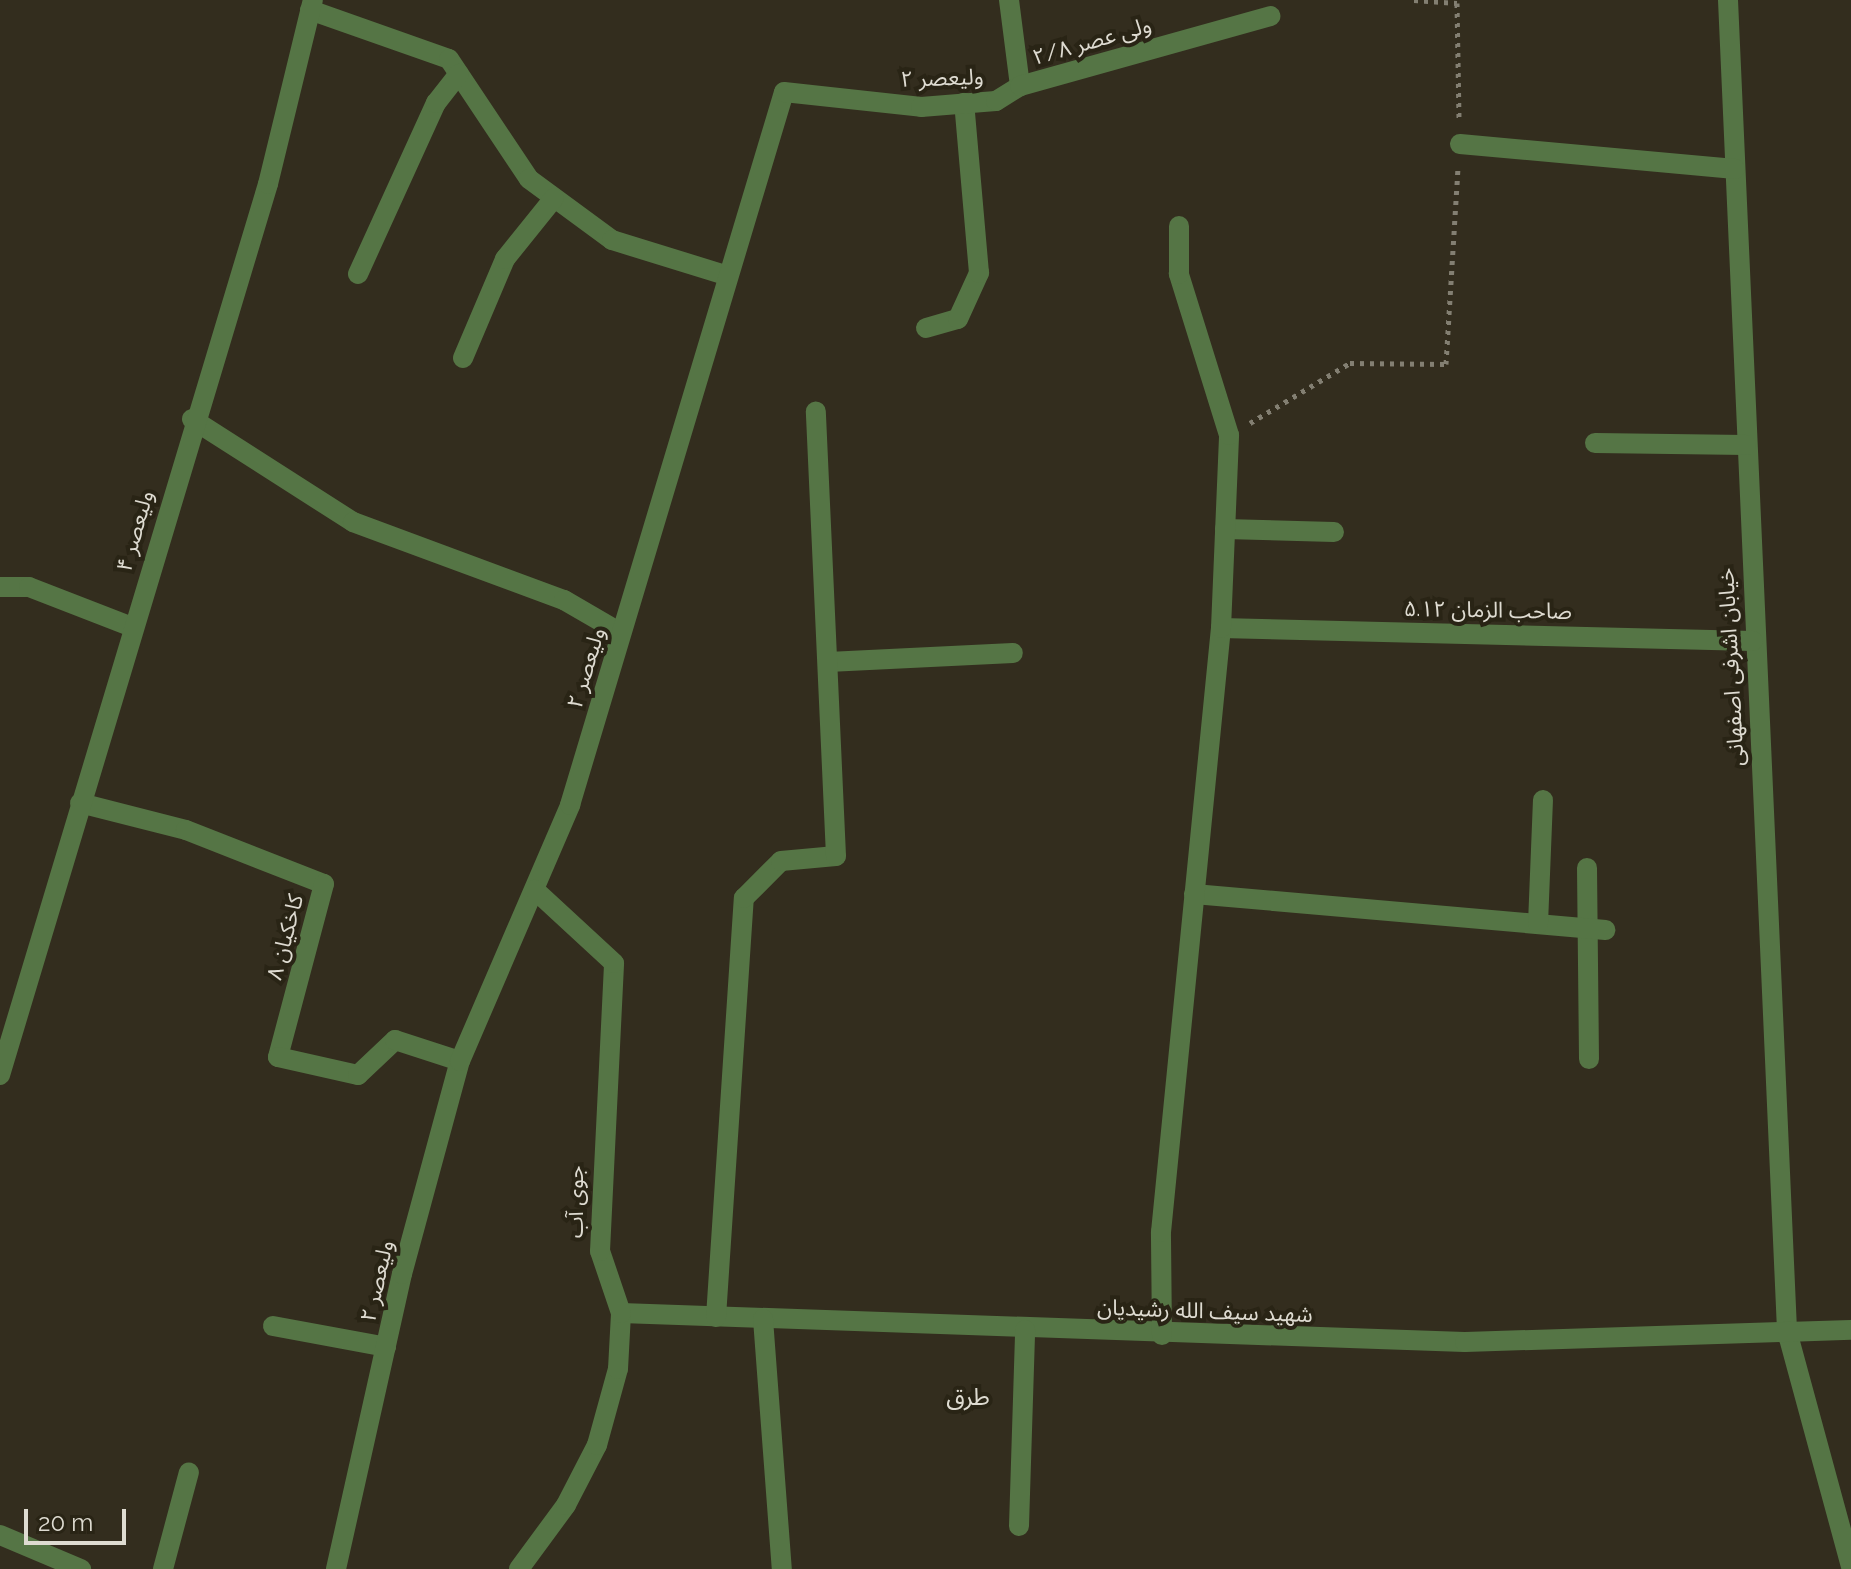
<!DOCTYPE html>
<meta charset="utf-8">
<style>
body{margin:0}
#map{position:relative;width:1851px;height:1569px;overflow:hidden;background:#332d1e;font-family:Raleway,"Noto Sans Arabic",sans-serif}
div>[style]{position:absolute}
[style*='--x']{left:calc(var(--x)*1px);top:calc(var(--y)*1px);width:calc(var(--w)*1px);rotate:calc(var(--a)*1deg)}
.path>*{height:5px;margin-top:-2.5px;transform-origin:0;background:repeating-linear-gradient(90deg,#837f72 0 4px,transparent 0 10px)}
.minor>*{height:20px;margin:-10px;padding:0 10px;transform-origin:10px;border-radius:10px;background:#557545}
span{translate:-50% -50%;white-space:nowrap;text-align:center;line-height:1.15;-webkit-text-stroke:8px #292415;paint-order:stroke}
.street-label{font-size:22px;color:#dedbd1}
.neighbourhood-label{font-size:24px;color:#dedbd1}
.scale{position:absolute;left:24px;top:1509px;width:102px;height:36px;box-sizing:border-box;border:4px solid #dedbd1;border-top:0;padding-left:10px;font-size:24px;line-height:28px;white-space:nowrap;color:#dedbd1;-webkit-text-stroke:6px #292415;paint-order:stroke}
</style>
<div id="map">
<div class="path">
<i style="--x:1414;--y:0;--w:43;--a:4"></i>
<i style="--x:1457;--y:3;--w:117;--a:89"></i>
<i style="--x:1250;--y:423;--w:117;--a:-31"></i>
<i style="--x:1350;--y:363;--w:96;--a:0.6"></i>
<i style="--x:1446;--y:364;--w:194;--a:-86.5"></i>
</div>
<div class="minor">
<i style="--x:1009;--y:0;--w:87;--a:82.7"></i>
<i style="--x:1728;--y:0;--w:1332;--a:87.46"></i>
<i style="--x:1787;--y:1331;--w:244;--a:74.8"></i>
<i style="--x:310;--y:10;--w:147;--a:19.4"></i>
<i style="--x:449;--y:59;--w:144;--a:56.3"></i>
<i style="--x:529;--y:179;--w:103;--a:36.3"></i>
<i style="--x:612;--y:240;--w:121;--a:17.2"></i>
<i style="--x:1460;--y:144;--w:276;--a:5.2"></i>
<i style="--x:358;--y:274;--w:188;--a:-65.5"></i>
<i style="--x:436;--y:103;--w:37;--a:-52"></i>
<i style="--x:926;--y:328;--w:33;--a:-16"></i>
<i style="--x:958;--y:319;--w:51;--a:-65.5"></i>
<i style="--x:979;--y:273;--w:171;--a:-95"></i>
<i style="--x:463;--y:358;--w:108;--a:-67"></i>
<i style="--x:505;--y:259;--w:78;--a:-51.2"></i>
<i style="--x:192;--y:419;--w:191;--a:32.6"></i>
<i style="--x:353;--y:522;--w:225;--a:20.3"></i>
<i style="--x:564;--y:600;--w:66;--a:30.1"></i>
<i style="--x:1595;--y:443;--w:151;--a:0.8"></i>
<i style="--x:1225;--y:529;--w:109;--a:1.6"></i>
<i style="--x:0;--y:587;--w:29;--a:0"></i>
<i style="--x:29;--y:587;--w:110;--a:21.2"></i>
<i style="--x:1221;--y:628;--w:532;--a:1.4"></i>
<i style="--x:828;--y:662;--w:185;--a:-2.8"></i>
<i style="--x:80;--y:803;--w:109;--a:14.3"></i>
<i style="--x:186;--y:830;--w:148;--a:21.4"></i>
<i style="--x:324;--y:884;--w:179;--a:104.9"></i>
<i style="--x:278;--y:1057;--w:82;--a:12.7"></i>
<i style="--x:358;--y:1075;--w:51;--a:-43.4"></i>
<i style="--x:395;--y:1040;--w:68;--a:17.9"></i>
<i style="--x:1587;--y:868;--w:191;--a:89.4"></i>
<i style="--x:1194;--y:894;--w:413;--a:5"></i>
<i style="--x:1538;--y:924;--w:124;--a:-87.7"></i>
<i style="--x:0;--y:1075;--w:930;--a:-73.26"></i>
<i style="--x:268;--y:184;--w:189;--a:-76.3"></i>
<i style="--x:621;--y:1313;--w:844;--a:1.97"></i>
<i style="--x:1465;--y:1342;--w:386;--a:-1.8"></i>
<i style="--x:716;--y:1317;--w:420;--a:-86.2"></i>
<i style="--x:744;--y:898;--w:52;--a:-45"></i>
<i style="--x:781;--y:861;--w:55;--a:-5.2"></i>
<i style="--x:836;--y:856;--w:445;--a:-92.6"></i>
<i style="--x:763;--y:1319;--w:251;--a:85.7"></i>
<i style="--x:273;--y:1326;--w:115;--a:10.5"></i>
<i style="--x:1162;--y:1335;--w:103;--a:-90.6"></i>
<i style="--x:1161;--y:1232;--w:607;--a:-84.33"></i>
<i style="--x:1221;--y:628;--w:193;--a:-87.6"></i>
<i style="--x:1229;--y:435;--w:169;--a:-107.3"></i>
<i style="--x:1179;--y:274;--w:48;--a:-90"></i>
<i style="--x:1019;--y:1526;--w:196;--a:-88.2"></i>
<i style="--x:0;--y:1535;--w:88;--a:22.8"></i>
<i style="--x:163;--y:1569;--w:100;--a:-75"></i>
<i style="--x:336;--y:1569;--w:302;--a:-77.4"></i>
<i style="--x:402;--y:1274;--w:221;--a:-74.8"></i>
<i style="--x:460;--y:1061;--w:279;--a:-66.7"></i>
<i style="--x:570;--y:805;--w:744;--a:-73.29"></i>
<i style="--x:784;--y:92;--w:138;--a:6.2"></i>
<i style="--x:921;--y:107;--w:75;--a:-4.6"></i>
<i style="--x:996;--y:101;--w:28;--a:-32"></i>
<i style="--x:1020;--y:86;--w:260;--a:-15.6"></i>
<i style="--x:519;--y:1569;--w:79;--a:-53.7"></i>
<i style="--x:566;--y:1505;--w:68;--a:-62.7"></i>
<i style="--x:597;--y:1445;--w:79;--a:-74.6"></i>
<i style="--x:618;--y:1369;--w:56;--a:-86.9"></i>
<i style="--x:621;--y:1313;--w:65;--a:-108.7"></i>
<i style="--x:600;--y:1251;--w:288;--a:-87.2"></i>
<i style="--x:614;--y:963;--w:108;--a:-137.3"></i>
</div>
<div class="street-label">
<span style="left:1092px;top:41px;rotate:-16deg">ولی عصر ۲/۸</span>
<span style="left:942px;top:78px;rotate:-2deg">ولیعصر ۲</span>
<span style="left:135px;top:531px;rotate:-74deg">ولیعصر ۴</span>
<span style="left:1488px;top:610px;rotate:1deg">صاحب الزمان ۵.۱۲</span>
<span style="left:1731px;top:667px;rotate:-93deg">خیابان اشرفی اصفهانی</span>
<span style="left:586px;top:668px;rotate:-73deg">ولیعصر ۲</span>
<span style="left:285px;top:937px;rotate:-75deg">کاخکیان ۸</span>
<span style="left:576px;top:1202px;rotate:-90deg">جوی آب</span>
<span style="left:377px;top:1281px;rotate:-77deg">ولیعصر ۲</span>
<span style="left:1205px;top:1311px;rotate:2deg">شهید سیف الله رشیدیان</span>
</div>
<div class="neighbourhood-label">
<span style="left:968px;top:1397px">طرق</span>
</div>
<div class="scale">20 m</div>
</div>
